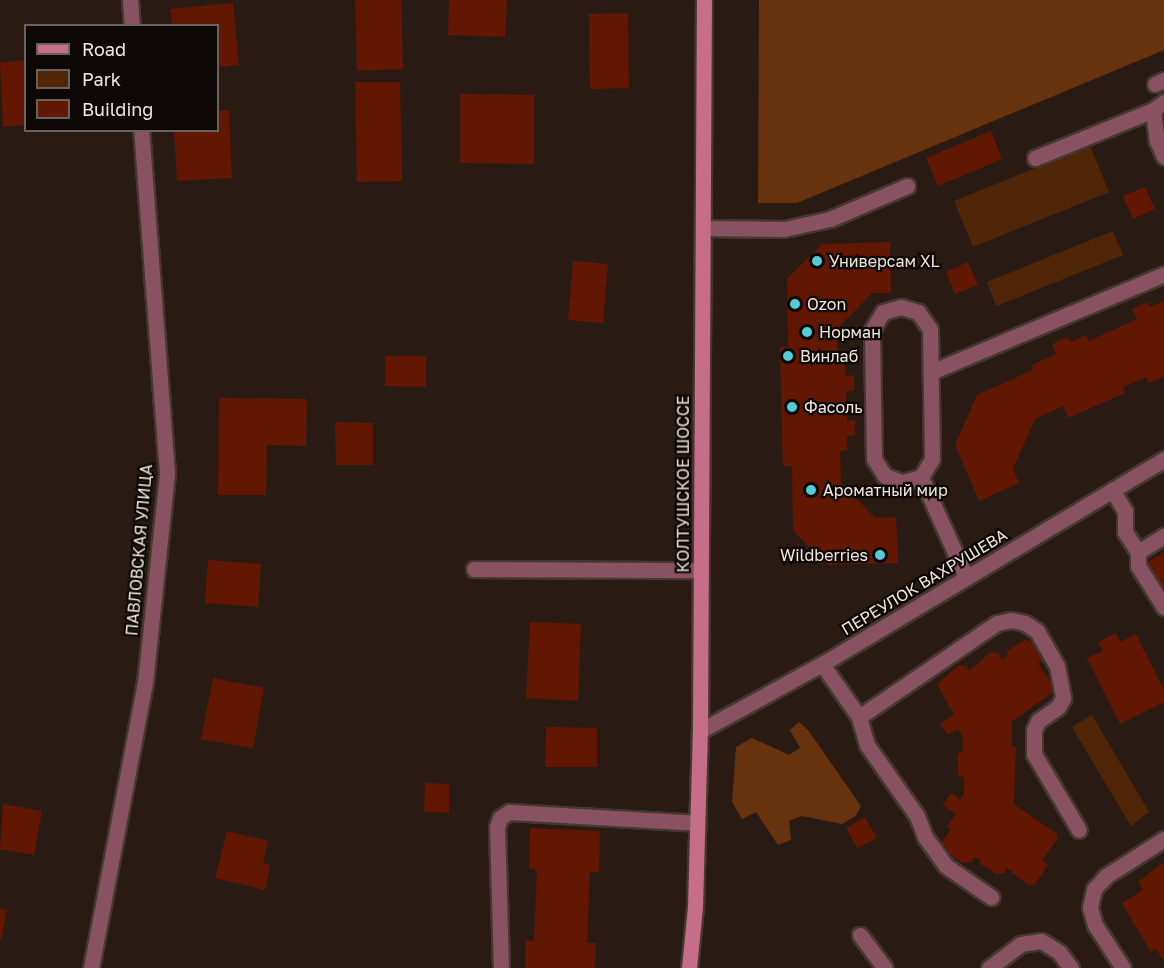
<!DOCTYPE html>
<meta charset="utf-8">
<style>
body{margin:0}
#map{position:relative;width:1164px;height:968px;overflow:hidden;background:#291b14;font-family:"Golos Text",sans-serif}
div>[style]{position:absolute}
[style*='--x']{left:calc(var(--x)*1px);top:calc(var(--y)*1px);width:calc(var(--w)*1px);rotate:calc(var(--a)*1deg)}
.green>*{inset:0;background:#512608}
.forest>*{inset:0;background:#67320e}
.building>*{inset:0;background:#621702}
.roads{filter:drop-shadow(2px 0 #453831) drop-shadow(-2px 0 #453831) drop-shadow(0 2px #453831) drop-shadow(0 -2px #453831)}
.service>*{height:15px;margin:-7.5px;padding:0 7.5px;transform-origin:7.5px;border-radius:7.5px;background:#895263}
.minor>*{height:15px;margin:-7.5px;padding:0 7.5px;transform-origin:7.5px;border-radius:7.5px;background:#895263}
.secondary>*{height:15px;margin:-7.5px;padding:0 7.5px;transform-origin:7.5px;border-radius:7.5px;background:#c66d89}
.dots>*{width:16px;height:16px;translate:-50% -50%;box-sizing:border-box;border:3px solid #0d0705;border-radius:50%}
span{translate:-50% -50%;white-space:nowrap;text-align:center;line-height:1.15;-webkit-text-stroke:4.5px #0d0705;paint-order:stroke}
.poi-label{font-size:16px;color:#f2e8e3}
.left{translate:0 -50%;text-align:left}
.right{translate:-100% -50%;text-align:right}
.street-label{font-size:16px;color:#f2e8e3}
.legend{position:absolute;left:24px;top:24px;width:195px;height:108px;box-sizing:border-box;background:#0d0705;border:2px solid #69615e;margin:0;padding:8px 10px;list-style:none;font-size:18px;color:#f2e8e3}
.legend li{display:flex;align-items:center;gap:12px;height:30px}
.legend b{width:30px;border:2px solid #69615e}
</style>
<div id="map">
<div class="green">
<i style="clip-path:polygon(1090px 146px,1109px 192px,973px 247px,954px 201px)"></i>
<i style="clip-path:polygon(1113px 231px,1123px 255px,996px 306px,987px 282px)"></i>
<i style="clip-path:polygon(1092px 715px,1149px 812px,1131px 826px,1072px 727px)"></i>
</div>
<div class="forest">
<i style="clip-path:polygon(759px 0,1164px 0,1164px 50px,797px 203px,758px 203px)"></i>
<i style="clip-path:polygon(799px 722px,808px 730px,861px 806px,856px 816px,842px 824px,802px 816px,789px 821px,791px 840px,778px 845px,756px 812px,742px 819px,732px 802px,736px 747px,752px 738px,789px 755px,800px 748px,790px 730px)"></i>
</div>
<div class="building">
<i style="clip-path:polygon(355px 0,401px 0,403px 69px,357px 71px)"></i>
<i style="clip-path:polygon(449px 0,507px 0,505px 37px,448px 35px)"></i>
<i style="clip-path:polygon(233px 3px,239px 65px,218px 67px,218px 26px,172px 26px,170px 9px)"></i>
<i style="clip-path:polygon(628px 13px,629px 88px,590px 89px,589px 14px)"></i>
<i style="clip-path:polygon(26px 60px,26px 125px,3px 127px,0 63px)"></i>
<i style="clip-path:polygon(355px 82px,400px 82px,402px 181px,357px 182px)"></i>
<i style="clip-path:polygon(460px 94px,534px 95px,534px 164px,460px 163px)"></i>
<i style="clip-path:polygon(229px 110px,232px 178px,177px 181px,174px 130px,218px 130px,218px 111px)"></i>
<i style="clip-path:polygon(991px 131px,1002px 159px,938px 186px,926px 158px)"></i>
<i style="clip-path:polygon(1145px 187px,1155px 209px,1133px 219px,1123px 196px)"></i>
<i style="clip-path:polygon(890px 242px,891px 293px,872px 293px,837px 329px,837px 346px,838px 361px,845px 361px,846px 376px,854px 375px,854px 391px,846px 391px,847px 421px,855px 420px,855px 435px,847px 436px,847px 450px,840px 451px,841px 483px,875px 518px,896px 517px,898px 563px,828px 565px,793px 531px,792px 466px,783px 466px,780px 347px,788px 347px,787px 279px,822px 244px)"></i>
<i style="clip-path:polygon(573px 261px,608px 264px,603px 323px,568px 320px)"></i>
<i style="clip-path:polygon(968px 262px,978px 285px,955px 294px,946px 272px)"></i>
<i style="clip-path:polygon(1164px 301px,1164px 376px,1149px 383px,1146px 377px,1123px 387px,1125px 393px,1068px 418px,1063px 406px,1035px 419px,1013px 469px,1019px 483px,979px 501px,955px 445px,977px 395px,1033px 370px,1032px 365px,1056px 354px,1052px 344px,1068px 337px,1070px 342px,1086px 335px,1089px 341px,1137px 319px,1132px 309px,1148px 302px,1150px 307px)"></i>
<i style="clip-path:polygon(385px 356px,426px 356px,426px 387px,385px 386px)"></i>
<i style="clip-path:polygon(219px 398px,307px 399px,306px 446px,267px 445px,266px 495px,218px 495px)"></i>
<i style="clip-path:polygon(335px 422px,373px 423px,373px 465px,336px 465px)"></i>
<i style="clip-path:polygon(1164px 552px,1164px 590px,1147px 563px)"></i>
<i style="clip-path:polygon(208px 560px,261px 564px,258px 607px,205px 603px)"></i>
<i style="clip-path:polygon(530px 622px,581px 624px,578px 701px,526px 698px)"></i>
<i style="clip-path:polygon(1116px 633px,1120px 642px,1136px 634px,1164px 690px,1164px 702px,1120px 724px,1087px 658px,1103px 651px,1098px 642px)"></i>
<i style="clip-path:polygon(1024px 640px,1030px 641px,1043px 660px,1038px 663px,1053px 685px,1052px 693px,1012px 721px,1012px 747px,1016px 747px,1014px 804px,1056px 833px,1058px 838px,1042px 860px,1048px 865px,1035px 884px,1028px 885px,1007px 868px,1004px 873px,996px 874px,979px 863px,981px 861px,975px 857px,972px 862px,963px 863px,947px 852px,949px 850px,941px 844px,951px 829px,947px 827px,956px 814px,943px 805px,951px 793px,960px 800px,964px 794px,964px 779px,958px 774px,958px 755px,963px 749px,962px 735px,958px 729px,948px 735px,940px 724px,954px 715px,937px 684px,959px 665px,966px 666px,969px 671px,991px 652px,998px 653px,1002px 659px,1008px 654px,1006px 652px)"></i>
<i style="clip-path:polygon(213px 678px,264px 688px,253px 748px,201px 739px)"></i>
<i style="clip-path:polygon(546px 727px,597px 728px,597px 767px,545px 767px)"></i>
<i style="clip-path:polygon(425px 783px,449px 784px,449px 813px,424px 812px)"></i>
<i style="clip-path:polygon(3px 804px,42px 811px,34px 855px,0 849px)"></i>
<i style="clip-path:polygon(865px 817px,877px 838px,857px 848px,846px 828px)"></i>
<i style="clip-path:polygon(530px 828px,600px 831px,599px 872px,590px 872px,587px 943px,596px 943px,595px 968px,525px 968px,526px 940px,534px 941px,537px 870px,529px 869px)"></i>
<i style="clip-path:polygon(227px 831px,268px 841px,263px 862px,270px 866px,265px 890px,215px 878px)"></i>
<i style="clip-path:polygon(1164px 862px,1164px 961px,1156px 949px,1151px 952px,1122px 903px,1143px 890px,1138px 882px)"></i>
<i style="clip-path:polygon(0 909px,7px 910px,1px 940px,0 940px)"></i>
</div>
<div class="roads">
<div class="service">
<i style="--x:1155;--y:84;--w:10;--a:-24"></i>
<i style="--x:1164;--y:102;--w:14;--a:144"></i>
<i style="--x:1153;--y:110;--w:31;--a:83"></i>
<i style="--x:1157;--y:141;--w:17;--a:66"></i>
<i style="--x:1035;--y:158;--w:127;--a:-22.1"></i>
<i style="--x:703;--y:228;--w:81;--a:0.7"></i>
<i style="--x:784;--y:229;--w:47;--a:-12.3"></i>
<i style="--x:830;--y:219;--w:84;--a:-23.2"></i>
<i style="--x:901;--y:307;--w:18;--a:16"></i>
<i style="--x:918;--y:312;--w:21;--a:55"></i>
<i style="--x:930;--y:329;--w:130;--a:89.1"></i>
<i style="--x:932;--y:459;--w:21;--a:121"></i>
<i style="--x:921;--y:477;--w:20;--a:165"></i>
<i style="--x:902;--y:482;--w:18;--a:-161"></i>
<i style="--x:885;--y:476;--w:20;--a:-123"></i>
<i style="--x:874;--y:459;--w:129;--a:-90.9"></i>
<i style="--x:872;--y:330;--w:21;--a:-59"></i>
<i style="--x:883;--y:312;--w:19;--a:-16"></i>
<i style="--x:931;--y:372;--w:253;--a:-22.8"></i>
<i style="--x:921;--y:477;--w:110;--a:65.8"></i>
<i style="--x:1112;--y:490;--w:25;--a:58"></i>
<i style="--x:1125;--y:511;--w:21;--a:90"></i>
<i style="--x:1125;--y:532;--w:24;--a:57"></i>
<i style="--x:1138;--y:552;--w:14;--a:90"></i>
<i style="--x:1138;--y:566;--w:49;--a:57.6"></i>
<i style="--x:1138;--y:552;--w:31;--a:-32"></i>
<i style="--x:474;--y:569;--w:227;--a:0.3"></i>
<i style="--x:822;--y:664;--w:65;--a:55.1"></i>
<i style="--x:859;--y:717;--w:29;--a:74"></i>
<i style="--x:867;--y:745;--w:87;--a:54.8"></i>
<i style="--x:917;--y:816;--w:22;--a:69"></i>
<i style="--x:925;--y:837;--w:36;--a:54"></i>
<i style="--x:946;--y:866;--w:55;--a:34.6"></i>
<i style="--x:859;--y:717;--w:167;--a:-34.3"></i>
<i style="--x:997;--y:623;--w:14;--a:-12"></i>
<i style="--x:1011;--y:620;--w:14;--a:12"></i>
<i style="--x:1025;--y:623;--w:14;--a:34"></i>
<i style="--x:1037;--y:631;--w:40;--a:60.3"></i>
<i style="--x:1057;--y:666;--w:33;--a:79"></i>
<i style="--x:1063;--y:698;--w:10;--a:119"></i>
<i style="--x:1058;--y:707;--w:24;--a:145"></i>
<i style="--x:1038;--y:721;--w:10;--a:114"></i>
<i style="--x:1034;--y:730;--w:24;--a:90"></i>
<i style="--x:1034;--y:754;--w:88;--a:59.4"></i>
<i style="--x:860;--y:935;--w:41;--a:52.9"></i>
<i style="--x:501;--y:968;--w:141;--a:-91.6"></i>
<i style="--x:497;--y:827;--w:9;--a:-72"></i>
<i style="--x:500;--y:818;--w:11;--a:-34"></i>
<i style="--x:509;--y:812;--w:188;--a:3.3"></i>
<i style="--x:989;--y:968;--w:40;--a:-37"></i>
<i style="--x:1021;--y:944;--w:20;--a:-9"></i>
<i style="--x:1041;--y:941;--w:21;--a:31"></i>
<i style="--x:1059;--y:952;--w:20;--a:53"></i>
<i style="--x:1123;--y:968;--w:51;--a:-123.1"></i>
<i style="--x:1095;--y:925;--w:19;--a:-106"></i>
<i style="--x:1090;--y:907;--w:18;--a:-77"></i>
<i style="--x:1094;--y:889;--w:18;--a:-47"></i>
<i style="--x:1106;--y:876;--w:69;--a:-32.5"></i>
</div>
<div class="minor">
<i style="--x:130;--y:0;--w:26;--a:86"></i>
<i style="--x:700;--y:731;--w:139;--a:-28.8"></i>
<i style="--x:822;--y:664;--w:399;--a:-30.9"></i>
<i style="--x:91;--y:968;--w:290;--a:-79.3"></i>
<i style="--x:145;--y:683;--w:211;--a:-84"></i>
<i style="--x:167;--y:473;--w:344;--a:-94.3"></i>
</div>
<div class="secondary">
<i style="--x:689;--y:968;--w:61;--a:-84.4"></i>
<i style="--x:695;--y:907;--w:176;--a:-88.4"></i>
<i style="--x:700;--y:731;--w:731;--a:-89.69"></i>
</div>
</div>
<div class="dots">
<i style="left:817px;top:261px;background:#52cbd7"></i>
<i style="left:795px;top:304px;background:#52cbd7"></i>
<i style="left:807px;top:332px;background:#52cbd7"></i>
<i style="left:788px;top:356px;background:#52cbd7"></i>
<i style="left:792px;top:407px;background:#52cbd7"></i>
<i style="left:811px;top:490px;background:#52cbd7"></i>
<i style="left:880px;top:555px;background:#52cbd7"></i>
</div>
<div class="poi-label">
<span class="left" style="left:829px;top:261px">Универсам XL</span>
<span class="left" style="left:807px;top:304px">Ozon</span>
<span class="left" style="left:819px;top:332px">Норман</span>
<span class="left" style="left:800px;top:356px">Винлаб</span>
<span class="left" style="left:804px;top:407px">Фасоль</span>
<span class="left" style="left:823px;top:490px">Ароматный мир</span>
<span class="right" style="left:868px;top:555px">Wildberries</span>
</div>
<div class="street-label">
<span style="left:683px;top:484px;rotate:-90deg">КОЛТУШСКОЕ ШОССЕ</span>
<span style="left:139px;top:550px;rotate:-85deg">ПАВЛОВСКАЯ УЛИЦА</span>
<span style="left:924px;top:582px;rotate:-31deg">ПЕРЕУЛОК ВАХРУШЕВА</span>
</div>
<ul class="legend">
<li><b style="height:8px;background:#c66d89"></b>Road</li>
<li><b style="height:16px;background:#512608"></b>Park</li>
<li><b style="height:16px;background:#621702"></b>Building</li>
</ul>
</div>
